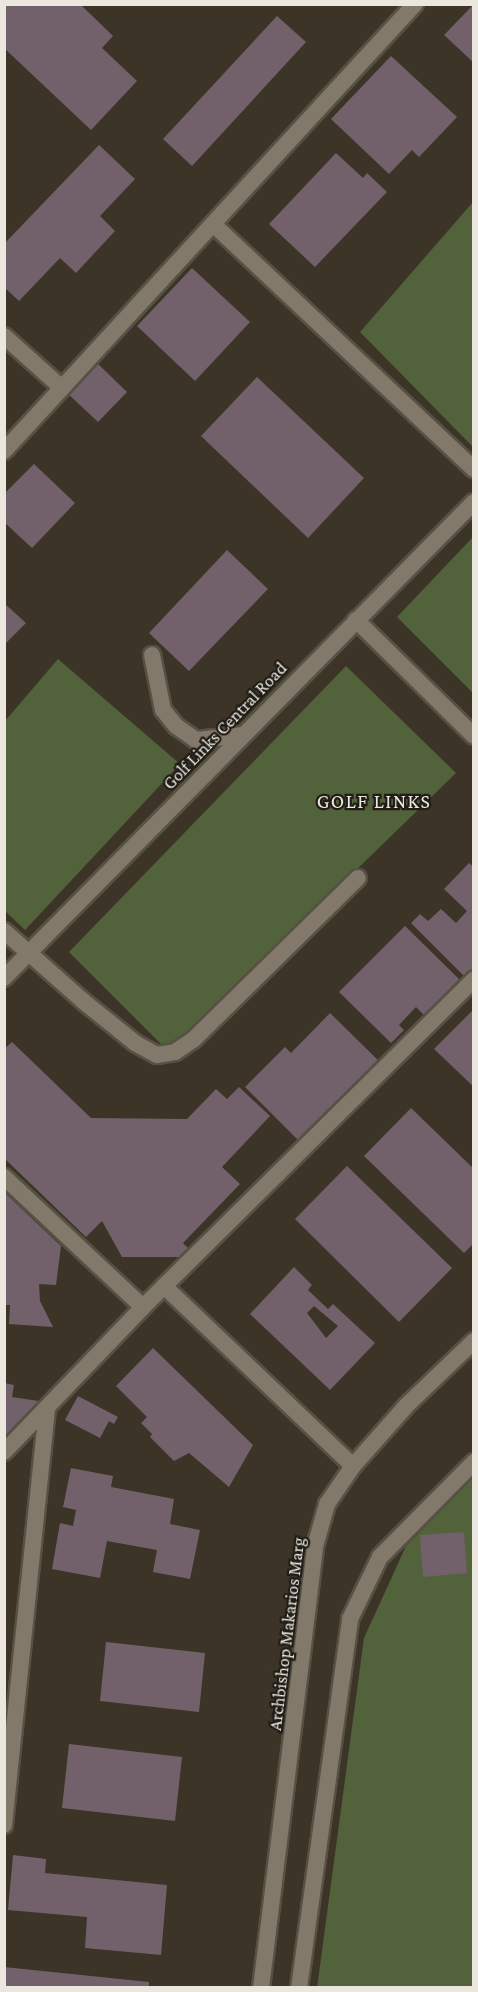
<!DOCTYPE html>
<style>
body{margin:0}
#map{position:relative;width:478px;height:1992px;overflow:hidden;background:#3c3427;font-family:"Crimson Pro",serif}
div>[style]{position:absolute}
[style*='--x']{left:calc(var(--x)*1px);top:calc(var(--y)*1px);width:calc(var(--w)*1px);rotate:calc(var(--a)*1deg)}
.green>*{inset:0;background:#52623b}
.building>*{inset:0;background:#72616a}
.roads{filter:drop-shadow(2px 0 #575145) drop-shadow(-2px 0 #575145) drop-shadow(0 2px #575145) drop-shadow(0 -2px #575145)}
.minor>*{height:16px;margin:-8px;padding:0 8px;transform-origin:8px;border-radius:8px;background:#82796a}
.tertiary>*{height:16px;margin:-8px;padding:0 8px;transform-origin:8px;border-radius:8px;background:#82796a}
span{translate:-50% -50%;white-space:nowrap;text-align:center;line-height:1.15;-webkit-text-stroke:4.5px #201c16;paint-order:stroke}
.street-label{font-size:18px;color:#ebe6de}
.neighbourhood-label{font-size:20px;color:#ebe6de;letter-spacing:1.5px}
.frame{position:absolute;inset:0;border:6px solid #ebe6de;pointer-events:none}
</style>
<div id="map">
<div class="green">
<i style="clip-path:polygon(473px 202px,473px 447px,360px 332px)"></i>
<i style="clip-path:polygon(473px 537px,473px 693px,397px 617px)"></i>
<i style="clip-path:polygon(58px 659px,180px 764px,25px 930px,5px 911px,5px 721px)"></i>
<i style="clip-path:polygon(346px 666px,456px 773px,169px 1052px,69px 952px)"></i>
<i style="clip-path:polygon(473px 1478px,473px 1987px,317px 1988px,364px 1638px,406px 1546px)"></i>
</div>
<div class="building">
<i style="clip-path:polygon(4px 4px,80px 4px,113px 36px,102px 48px,137px 81px,91px 130px,4px 48px)"></i>
<i style="clip-path:polygon(474px 4px,474px 63px,444px 35px)"></i>
<i style="clip-path:polygon(277px 16px,306px 42px,192px 166px,163px 139px)"></i>
<i style="clip-path:polygon(391px 56px,457px 117px,419px 157px,412px 150px,389px 174px,331px 119px)"></i>
<i style="clip-path:polygon(99px 145px,135px 179px,100px 216px,115px 231px,76px 273px,60px 258px,19px 301px,4px 287px,4px 244px)"></i>
<i style="clip-path:polygon(336px 153px,363px 178px,367px 173px,387px 192px,315px 267px,269px 224px)"></i>
<i style="clip-path:polygon(192px 268px,250px 322px,195px 381px,137px 326px)"></i>
<i style="clip-path:polygon(94px 360px,127px 392px,98px 422px,65px 391px)"></i>
<i style="clip-path:polygon(257px 377px,364px 478px,308px 538px,201px 436px)"></i>
<i style="clip-path:polygon(34px 464px,75px 503px,32px 548px,4px 522px,4px 494px)"></i>
<i style="clip-path:polygon(227px 550px,268px 589px,189px 671px,149px 633px)"></i>
<i style="clip-path:polygon(4px 603px,26px 623px,4px 645px)"></i>
<i style="clip-path:polygon(469px 863px,474px 867px,474px 970px,466px 978px,411px 923px,420px 914px,428px 921px,441px 909px,456px 923px,467px 911px,444px 889px)"></i>
<i style="clip-path:polygon(405px 926px,459px 979px,437px 1003px,441px 1006px,428px 1019px,416px 1007px,399px 1025px,404px 1030px,391px 1043px,339px 992px)"></i>
<i style="clip-path:polygon(474px 1009px,474px 1087px,434px 1049px)"></i>
<i style="clip-path:polygon(330px 1013px,381px 1063px,302px 1144px,245px 1087px,285px 1047px,291px 1053px)"></i>
<i style="clip-path:polygon(12px 1042px,91px 1118px,187px 1119px,216px 1089px,227px 1099px,239px 1087px,270px 1116px,222px 1167px,240px 1184px,183px 1243px,190px 1250px,183px 1257px,122px 1257px,102px 1221px,86px 1237px,4px 1158px,4px 1049px)"></i>
<i style="clip-path:polygon(411px 1108px,474px 1169px,474px 1243px,464px 1253px,364px 1156px)"></i>
<i style="clip-path:polygon(347px 1166px,452px 1268px,399px 1322px,295px 1219px)"></i>
<i style="clip-path:polygon(4px 1192px,61px 1246px,56px 1285px,39px 1284px,40px 1301px,53px 1327px,9px 1324px,10px 1305px,4px 1305px)"></i>
<i style="clip-path:polygon(evenodd,294px 1267px,312px 1285px,308px 1290px,328px 1309px,333px 1304px,375px 1343px,330px 1390px,250px 1314px,294px 1267px,314px 1306px,338px 1326px,326px 1338px,307px 1313px,314px 1306px)"></i>
<i style="clip-path:polygon(153px 1348px,253px 1445px,229px 1487px,189px 1453px,174px 1461px,150px 1437px,152px 1434px,141px 1423px,147px 1417px,116px 1386px)"></i>
<i style="clip-path:polygon(4px 1383px,14px 1385px,12px 1397px,39px 1401px,4px 1440px)"></i>
<i style="clip-path:polygon(78px 1396px,118px 1417px,114px 1424px,109px 1421px,100px 1438px,65px 1420px)"></i>
<i style="clip-path:polygon(71px 1468px,113px 1476px,111px 1487px,174px 1499px,170px 1524px,200px 1530px,190px 1579px,153px 1572px,157px 1550px,107px 1541px,100px 1578px,52px 1569px,60px 1523px,73px 1526px,76px 1510px,63px 1507px)"></i>
<i style="clip-path:polygon(464px 1532px,467px 1573px,423px 1577px,420px 1535px)"></i>
<i style="clip-path:polygon(106px 1642px,205px 1653px,199px 1712px,100px 1701px)"></i>
<i style="clip-path:polygon(69px 1744px,182px 1757px,175px 1821px,62px 1808px)"></i>
<i style="clip-path:polygon(13px 1855px,46px 1859px,45px 1873px,167px 1885px,161px 1955px,85px 1948px,87px 1917px,8px 1910px)"></i>
<i style="clip-path:polygon(4px 1967px,149px 1982px,149px 1988px,4px 1988px)"></i>
</div>
<div class="roads">
<div class="minor">
<i style="--x:213;--y:224;--w:358;--a:43.2"></i>
<i style="--x:4;--y:336;--w:78;--a:41.9"></i>
<i style="--x:4;--y:451;--w:607;--a:-47.4"></i>
<i style="--x:356;--y:620;--w:165;--a:44.5"></i>
<i style="--x:152;--y:655;--w:56;--a:78.7"></i>
<i style="--x:163;--y:710;--w:21;--a:51"></i>
<i style="--x:176;--y:726;--w:24;--a:35"></i>
<i style="--x:196;--y:740;--w:47;--a:-6.1"></i>
<i style="--x:4;--y:931;--w:106;--a:41.5"></i>
<i style="--x:83;--y:1001;--w:67;--a:38.9"></i>
<i style="--x:135;--y:1043;--w:25;--a:29"></i>
<i style="--x:157;--y:1055;--w:18;--a:-9"></i>
<i style="--x:175;--y:1052;--w:22;--a:-34"></i>
<i style="--x:193;--y:1040;--w:231;--a:-44.5"></i>
<i style="--x:4;--y:978;--w:669;--a:-45.36"></i>
<i style="--x:4;--y:1177;--w:190;--a:43.1"></i>
<i style="--x:164;--y:1286;--w:261;--a:43.6"></i>
<i style="--x:4;--y:1452;--w:201;--a:-46.2"></i>
<i style="--x:143;--y:1307;--w:466;--a:-44.7"></i>
<i style="--x:4;--y:1825;--w:419;--a:-84.1"></i>
</div>
<div class="tertiary">
<i style="--x:261;--y:1988;--w:448;--a:-83"></i>
<i style="--x:316;--y:1543;--w:41;--a:-74.2"></i>
<i style="--x:327;--y:1504;--w:46;--a:-55.6"></i>
<i style="--x:353;--y:1466;--w:80;--a:-48.5"></i>
<i style="--x:406;--y:1406;--w:94;--a:-43.7"></i>
<i style="--x:299;--y:1988;--w:373;--a:-82.1"></i>
<i style="--x:350;--y:1619;--w:69;--a:-64.2"></i>
<i style="--x:380;--y:1557;--w:134;--a:-45.3"></i>
</div>
</div>
<div class="street-label">
<span style="left:225px;top:726px;rotate:-46deg">Golf Links Central Road</span>
<span style="left:287px;top:1634px;rotate:-83deg">Archbishop Makarios Marg</span>
</div>
<div class="neighbourhood-label">
<span style="left:374px;top:801px">GOLF LINKS</span>
</div>
<div class="frame"></div>
</div>
